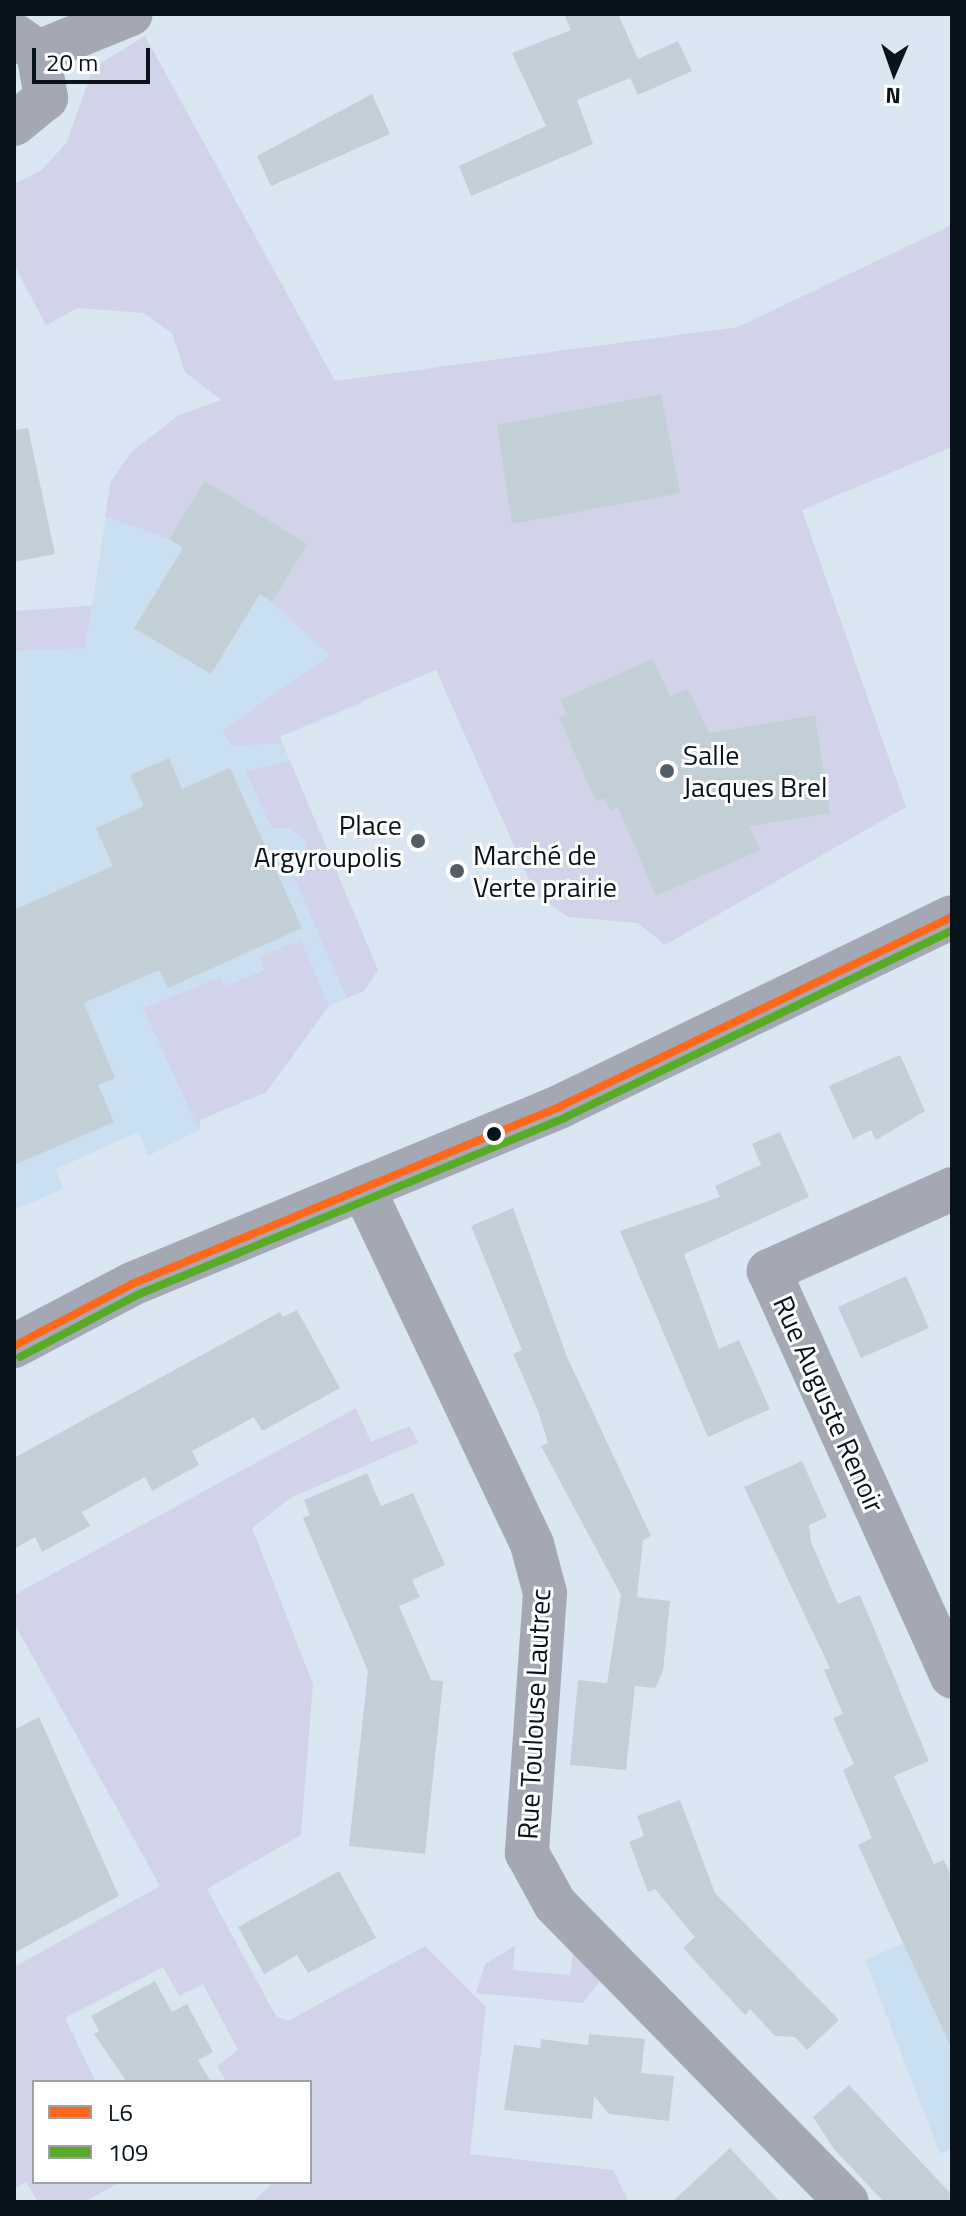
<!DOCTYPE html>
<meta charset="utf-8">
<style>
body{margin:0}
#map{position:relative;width:966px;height:2216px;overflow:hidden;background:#dae7f2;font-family:"Titillium Web",sans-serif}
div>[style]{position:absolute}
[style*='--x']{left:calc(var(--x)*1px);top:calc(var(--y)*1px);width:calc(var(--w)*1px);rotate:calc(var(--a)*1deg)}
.built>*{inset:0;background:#cae0f2}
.green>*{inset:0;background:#d1d3e9}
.building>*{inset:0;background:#c2cfd6}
.minor>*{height:44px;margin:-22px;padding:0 22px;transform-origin:22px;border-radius:22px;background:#a3a8b3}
.bus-1>*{height:8px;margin:-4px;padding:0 4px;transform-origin:4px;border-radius:4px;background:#ff671b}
.bus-2>*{height:8px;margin:-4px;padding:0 4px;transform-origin:4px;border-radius:4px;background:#58ac25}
.dots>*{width:22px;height:22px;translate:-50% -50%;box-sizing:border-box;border:4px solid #fff;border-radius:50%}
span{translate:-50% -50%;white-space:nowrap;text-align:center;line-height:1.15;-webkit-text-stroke:6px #fff;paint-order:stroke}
.poi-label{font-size:28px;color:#08131b}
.left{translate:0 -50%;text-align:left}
.right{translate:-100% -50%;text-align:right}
.street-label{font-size:28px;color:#08131b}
.frame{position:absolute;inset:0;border:16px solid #08131b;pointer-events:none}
.legend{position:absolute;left:32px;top:2080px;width:280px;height:104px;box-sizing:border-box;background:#fff;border:2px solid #9ca1a4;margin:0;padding:10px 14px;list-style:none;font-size:24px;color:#08131b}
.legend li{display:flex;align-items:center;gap:16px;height:40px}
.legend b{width:40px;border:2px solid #9ca1a4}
.north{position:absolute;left:854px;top:32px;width:80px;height:80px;-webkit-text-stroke:6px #fff;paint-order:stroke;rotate:182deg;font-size:22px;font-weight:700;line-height:32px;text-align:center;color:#08131b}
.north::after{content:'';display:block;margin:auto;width:28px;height:36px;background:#08131b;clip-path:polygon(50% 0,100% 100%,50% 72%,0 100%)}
.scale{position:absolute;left:32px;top:48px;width:118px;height:36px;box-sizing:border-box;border:4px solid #08131b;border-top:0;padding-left:10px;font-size:24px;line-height:28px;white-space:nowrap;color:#08131b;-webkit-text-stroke:6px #fff;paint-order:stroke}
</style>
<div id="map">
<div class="built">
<i style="clip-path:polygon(273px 406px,363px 703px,280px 737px,378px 970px,364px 991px,329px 1006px,266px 1092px,200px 1120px,199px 1130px,148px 1156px,138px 1132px,56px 1169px,63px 1189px,14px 1210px,14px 611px,92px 606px,111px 481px,132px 451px,179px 415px)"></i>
<i style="clip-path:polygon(952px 1922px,952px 2148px,940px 2154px,865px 1960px)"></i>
</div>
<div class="green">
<i style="clip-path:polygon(145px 36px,335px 381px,738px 327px,952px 225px,952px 447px,802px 510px,906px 807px,665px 945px,638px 923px,568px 917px,536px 895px,436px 670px,280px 736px,282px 743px,231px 746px,222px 730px,330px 656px,272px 602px,307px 544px,205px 481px,169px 539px,105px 516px,111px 481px,132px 452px,179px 415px,221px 400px,185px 372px,172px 333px,143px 313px,78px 308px,46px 325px,14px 265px,14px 184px,42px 170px,67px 142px,93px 68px)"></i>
<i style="clip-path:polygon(92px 606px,85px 648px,14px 651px,14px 611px)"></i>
<i style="clip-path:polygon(290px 761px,378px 970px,364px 991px,347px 998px,294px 878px,307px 859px,304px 839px,291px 828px,272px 828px,245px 771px)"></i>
<i style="clip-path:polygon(301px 940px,329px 1006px,266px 1092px,200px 1120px,199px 1130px,143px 1008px,221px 977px,225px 986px,265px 970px,260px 956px)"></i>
<i style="clip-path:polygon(356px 1408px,371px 1442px,410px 1426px,418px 1443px,292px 1497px,252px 1528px,313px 1684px,301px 1835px,207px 1889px,276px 2016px,288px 2021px,425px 1946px,486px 2007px,470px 2154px,613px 2170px,629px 2202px,252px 2202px,274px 2182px,310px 2182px,310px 2082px,226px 2082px,217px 2066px,238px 2050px,203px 1984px,179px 1996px,163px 1967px,65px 2018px,96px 2082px,34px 2082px,34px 2182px,119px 2183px,84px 2202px,38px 2202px,26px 2182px,14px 2189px,14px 1967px,160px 1886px,14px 1623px,14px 1595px)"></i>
<i style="clip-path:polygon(515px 1946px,513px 1970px,570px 1975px,573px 1952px,612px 1965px,583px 2003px,476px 1993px,485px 1964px)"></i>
</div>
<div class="building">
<i style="clip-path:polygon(564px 14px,618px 14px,638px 59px,678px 41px,692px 71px,638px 95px,630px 78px,577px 100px,593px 144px,471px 196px,459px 166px,546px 126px,512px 53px,571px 30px)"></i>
<i style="clip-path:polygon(372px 94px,390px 134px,271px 186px,257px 156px)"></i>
<i style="clip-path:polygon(661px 394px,680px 493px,512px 524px,497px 425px)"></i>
<i style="clip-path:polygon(28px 428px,55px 554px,14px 562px,14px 430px)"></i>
<i style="clip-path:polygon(205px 481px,307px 544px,272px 602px,260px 594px,211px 674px,134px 628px,183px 548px,169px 539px)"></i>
<i style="clip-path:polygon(653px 659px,670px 696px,688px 689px,709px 733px,815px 715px,830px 813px,749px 826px,760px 850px,656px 896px,618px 807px,610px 811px,604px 798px,596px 801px,559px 718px,567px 714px,560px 700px)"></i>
<i style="clip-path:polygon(169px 758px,182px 789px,230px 768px,302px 928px,168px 988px,159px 970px,84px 1003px,115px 1078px,98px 1085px,114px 1122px,14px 1165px,14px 910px,113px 866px,96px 828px,144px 806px,130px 775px)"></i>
<i style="clip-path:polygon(900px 1055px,925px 1111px,876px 1140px,871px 1130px,853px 1139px,829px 1086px)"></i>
<i style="clip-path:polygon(780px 1132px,809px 1197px,684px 1254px,719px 1349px,739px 1340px,770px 1409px,708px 1437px,620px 1231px,720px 1197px,715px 1186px,761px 1165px,752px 1144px)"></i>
<i style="clip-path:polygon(513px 1208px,567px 1357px,651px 1536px,643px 1540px,637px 1597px,670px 1601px,663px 1671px,655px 1688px,635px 1686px,626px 1770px,570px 1765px,578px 1680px,607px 1683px,621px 1595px,541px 1446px,548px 1443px,538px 1411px,513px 1354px,522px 1350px,471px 1226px)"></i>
<i style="clip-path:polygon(906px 1276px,929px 1328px,861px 1358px,838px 1307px)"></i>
<i style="clip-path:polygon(297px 1310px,340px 1388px,262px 1431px,254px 1417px,192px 1451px,199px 1465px,152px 1491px,145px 1477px,82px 1512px,90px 1526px,42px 1552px,35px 1537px,14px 1549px,14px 1458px,280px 1312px,283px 1317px)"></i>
<i style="clip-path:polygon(802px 1461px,827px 1517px,809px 1525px,811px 1542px,838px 1604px,860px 1595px,929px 1761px,894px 1776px,934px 1864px,944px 1860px,952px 1878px,952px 2049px,858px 1845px,872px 1838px,843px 1770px,854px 1764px,833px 1718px,843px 1714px,824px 1670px,830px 1668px,744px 1487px)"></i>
<i style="clip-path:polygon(367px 1473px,381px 1506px,413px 1493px,445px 1565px,412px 1580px,420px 1597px,399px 1606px,431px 1680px,443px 1681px,425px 1854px,349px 1846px,368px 1671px,303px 1518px,310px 1515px,304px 1500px)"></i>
<i style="clip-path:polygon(39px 1717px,119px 1896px,14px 1953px,14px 1730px)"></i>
<i style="clip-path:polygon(680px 1800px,715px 1893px,839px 2020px,807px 2050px,795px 2037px,775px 2036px,750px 2009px,745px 2015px,683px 1948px,695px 1937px,655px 1889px,648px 1892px,629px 1842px,644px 1836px,637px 1816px)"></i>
<i style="clip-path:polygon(339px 1871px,376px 1938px,308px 1973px,297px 1955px,264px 1974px,238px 1927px)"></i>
<i style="clip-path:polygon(155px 1981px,172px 2012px,187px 2004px,213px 2052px,198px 2060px,211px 2082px,127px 2082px,94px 2034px,99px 2031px,91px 2016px)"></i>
<i style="clip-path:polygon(589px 2034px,645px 2039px,641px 2073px,674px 2076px,669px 2121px,609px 2114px,594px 2096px,592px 2119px,504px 2110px,514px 2045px,540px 2048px,541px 2039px,588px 2045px)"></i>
<i style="clip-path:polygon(849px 2085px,952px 2195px,952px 2202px,884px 2202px,834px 2149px,813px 2117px)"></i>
<i style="clip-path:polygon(730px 2148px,780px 2202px,672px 2202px)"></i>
</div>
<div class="minor">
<i style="--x:14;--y:35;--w:29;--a:35"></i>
<i style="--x:38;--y:52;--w:47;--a:80.1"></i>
<i style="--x:46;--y:98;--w:41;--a:140.9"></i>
<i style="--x:38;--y:52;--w:100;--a:-22.2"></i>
<i style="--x:363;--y:1188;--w:394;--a:64.6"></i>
<i style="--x:532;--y:1544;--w:51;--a:75.1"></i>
<i style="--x:545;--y:1593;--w:261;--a:94"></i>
<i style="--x:527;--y:1853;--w:58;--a:61.2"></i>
<i style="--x:555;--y:1904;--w:417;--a:45.6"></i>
<i style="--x:952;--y:1189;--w:201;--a:155.9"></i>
<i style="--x:769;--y:1271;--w:445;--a:65.7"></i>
<i style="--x:14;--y:1346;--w:133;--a:-27.7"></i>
<i style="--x:132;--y:1284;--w:464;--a:-22.5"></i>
<i style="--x:561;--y:1106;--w:434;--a:-25.8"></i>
</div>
<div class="bus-1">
<i style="--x:14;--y:1346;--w:133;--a:-27.7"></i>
<i style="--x:132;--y:1284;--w:464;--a:-22.5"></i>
<i style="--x:561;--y:1106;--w:434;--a:-25.8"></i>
</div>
<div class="bus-2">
<i style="--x:20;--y:1357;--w:132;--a:-27.9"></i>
<i style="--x:137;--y:1295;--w:464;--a:-22.5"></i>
<i style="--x:566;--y:1117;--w:429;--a:-25.8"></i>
</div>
<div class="dots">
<i style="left:667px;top:771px;background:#525d66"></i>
<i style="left:418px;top:841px;background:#525d66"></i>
<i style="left:457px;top:871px;background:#525d66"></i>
<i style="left:494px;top:1134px;background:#08131b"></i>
</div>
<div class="poi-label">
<span class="left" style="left:683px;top:771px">Salle<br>Jacques Brel</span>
<span class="right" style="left:402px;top:841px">Place<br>Argyroupolis</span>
<span class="left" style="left:473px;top:871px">Marché de<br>Verte prairie</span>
</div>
<div class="street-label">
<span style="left:829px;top:1404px;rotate:66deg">Rue Auguste Renoir</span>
<span style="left:534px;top:1714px;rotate:-87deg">Rue Toulouse Lautrec</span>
</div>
<div class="frame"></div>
<ul class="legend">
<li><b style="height:10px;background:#ff671b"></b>L6</li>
<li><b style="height:10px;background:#58ac25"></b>109</li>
</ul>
<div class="north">N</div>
<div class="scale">20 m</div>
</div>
